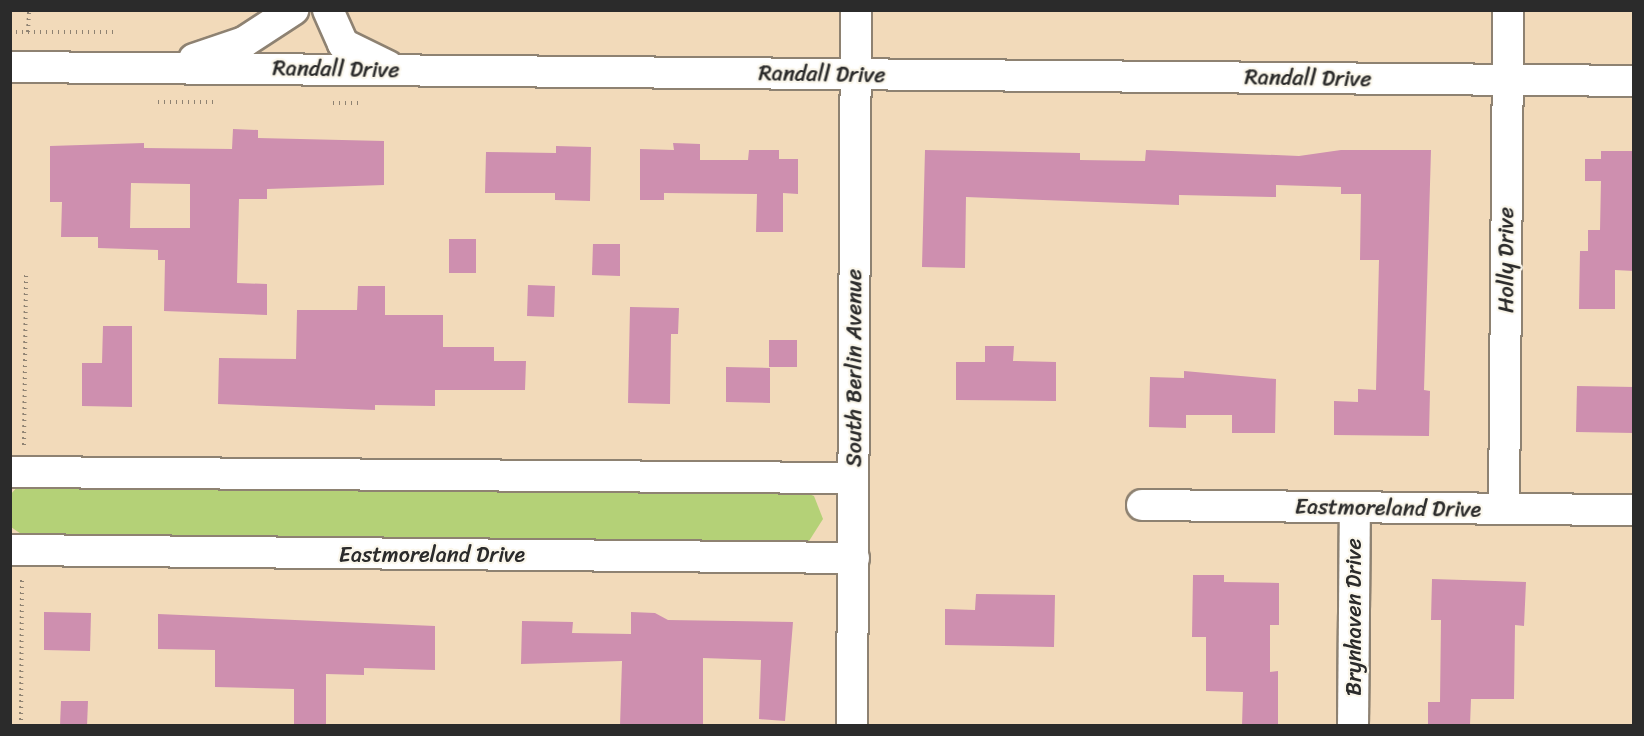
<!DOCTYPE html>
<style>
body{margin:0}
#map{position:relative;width:1644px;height:736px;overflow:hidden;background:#f2daba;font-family:Sriracha,sans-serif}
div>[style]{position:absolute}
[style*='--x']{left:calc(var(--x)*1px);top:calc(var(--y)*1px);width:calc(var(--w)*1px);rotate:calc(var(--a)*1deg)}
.green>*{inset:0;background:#b4d177}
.building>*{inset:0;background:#ce8faf}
.path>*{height:4px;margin-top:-2px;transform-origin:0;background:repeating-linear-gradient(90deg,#8e8272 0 1.5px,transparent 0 6px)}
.roads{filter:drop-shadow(2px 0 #8e8272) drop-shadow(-2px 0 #8e8272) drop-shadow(0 2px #8e8272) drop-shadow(0 -2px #8e8272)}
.minor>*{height:30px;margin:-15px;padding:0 15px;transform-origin:15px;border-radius:15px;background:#fff}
span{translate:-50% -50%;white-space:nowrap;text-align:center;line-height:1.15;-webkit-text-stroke:4.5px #fbf7ec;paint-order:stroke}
.street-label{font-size:22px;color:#2b2b2b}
.frame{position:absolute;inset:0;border:12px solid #2b2b2b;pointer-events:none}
</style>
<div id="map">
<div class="green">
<i style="clip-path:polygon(19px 485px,799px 490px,814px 496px,823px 519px,809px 541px,794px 544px,24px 536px,11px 527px,10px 495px)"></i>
</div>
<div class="building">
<i style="clip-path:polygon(evenodd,233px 129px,258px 130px,258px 138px,384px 141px,384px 185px,267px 189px,267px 199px,239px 199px,237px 283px,267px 284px,267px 315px,164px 311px,165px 260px,158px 260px,158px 250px,98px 248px,98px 237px,61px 237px,62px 202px,50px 202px,50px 146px,144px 143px,144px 148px,232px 149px,233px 129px,131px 183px,190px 184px,190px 228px,130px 228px,131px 183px)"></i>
<i style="clip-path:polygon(673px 143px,700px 144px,700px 160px,748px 160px,749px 150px,779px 150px,779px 159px,798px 159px,798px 194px,783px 193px,783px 232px,756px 232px,757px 194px,664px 193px,664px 200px,640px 200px,640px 149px,674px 150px)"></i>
<i style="clip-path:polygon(556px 146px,591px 147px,590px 201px,555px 200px,555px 193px,485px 193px,486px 152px,556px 153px)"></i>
<i style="clip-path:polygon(925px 150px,1080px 153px,1080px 160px,1145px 161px,1146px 150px,1299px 156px,1341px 150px,1431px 150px,1424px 390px,1430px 391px,1429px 436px,1334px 435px,1334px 401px,1358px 402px,1358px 389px,1376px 390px,1379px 260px,1360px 260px,1361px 194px,1341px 194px,1341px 187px,1276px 185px,1276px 197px,1179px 195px,1179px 205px,966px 197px,965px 268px,922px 267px)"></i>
<i style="clip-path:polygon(1601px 151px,1634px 151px,1634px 271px,1615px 270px,1615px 309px,1579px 309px,1580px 251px,1588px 251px,1588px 230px,1600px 230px,1601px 181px,1585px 181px,1585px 159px,1601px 159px)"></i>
<i style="clip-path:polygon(449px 239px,476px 239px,476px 273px,449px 273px)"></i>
<i style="clip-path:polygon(593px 244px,620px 244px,620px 276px,592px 275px)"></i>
<i style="clip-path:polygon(528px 285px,555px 286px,554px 317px,527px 316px)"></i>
<i style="clip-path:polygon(358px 286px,385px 286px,385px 315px,443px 315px,443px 347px,494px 347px,494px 361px,526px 361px,525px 390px,435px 390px,435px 406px,375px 405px,375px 410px,218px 404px,219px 358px,296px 359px,297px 310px,357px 310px)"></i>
<i style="clip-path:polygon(630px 307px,679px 308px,678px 334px,671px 334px,670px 404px,628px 403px)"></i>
<i style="clip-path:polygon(103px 326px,132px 326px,132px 407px,82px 406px,82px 363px,102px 363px)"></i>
<i style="clip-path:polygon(769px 340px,797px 340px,797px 367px,769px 367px)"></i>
<i style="clip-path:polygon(985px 346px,1014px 346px,1013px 361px,1056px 362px,1056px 401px,956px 400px,956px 362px,985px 362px)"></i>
<i style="clip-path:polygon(726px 367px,770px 368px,770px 403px,726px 402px)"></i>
<i style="clip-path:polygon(1184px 371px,1276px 379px,1275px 433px,1232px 433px,1232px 415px,1186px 415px,1186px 428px,1149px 427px,1150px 377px,1184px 378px)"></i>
<i style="clip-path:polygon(1577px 386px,1634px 387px,1634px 433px,1576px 432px)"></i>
<i style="clip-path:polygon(1193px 575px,1224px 575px,1224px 582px,1279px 583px,1279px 625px,1270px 625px,1270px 672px,1278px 671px,1278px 726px,1242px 726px,1243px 692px,1206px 691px,1206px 637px,1192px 637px)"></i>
<i style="clip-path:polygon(1432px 579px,1526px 582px,1524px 626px,1515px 625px,1514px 699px,1471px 699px,1470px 725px,1428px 724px,1428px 702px,1440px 702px,1441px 620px,1431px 620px)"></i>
<i style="clip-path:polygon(976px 594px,1055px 595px,1054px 647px,945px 645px,945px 609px,975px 610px)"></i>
<i style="clip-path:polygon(44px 612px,91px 613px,90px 651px,44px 650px)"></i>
<i style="clip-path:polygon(631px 612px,655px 613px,668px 620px,793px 622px,785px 721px,759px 719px,761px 660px,703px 658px,703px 725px,620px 726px,622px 661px,521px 664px,522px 621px,573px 622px,572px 633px,631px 634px)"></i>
<i style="clip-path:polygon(158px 614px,435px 626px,435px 670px,364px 668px,364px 675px,326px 674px,326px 726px,294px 726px,294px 689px,215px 687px,215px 650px,158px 649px)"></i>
<i style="clip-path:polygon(61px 701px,88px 701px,87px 726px,60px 726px)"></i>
</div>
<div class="path">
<i style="--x:10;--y:32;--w:103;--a:0"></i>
<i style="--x:28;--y:32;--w:22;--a:-87"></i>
<i style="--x:158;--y:102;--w:60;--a:0"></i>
<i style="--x:333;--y:103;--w:25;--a:0"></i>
<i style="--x:24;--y:445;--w:170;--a:-89.3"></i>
<i style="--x:21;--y:726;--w:147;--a:-89.6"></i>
</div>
<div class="roads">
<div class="minor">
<i style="--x:328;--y:10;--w:37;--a:66"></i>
<i style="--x:343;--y:44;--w:50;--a:26.1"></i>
<i style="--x:194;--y:59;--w:53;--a:-18.8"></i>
<i style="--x:244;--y:42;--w:59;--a:-33.1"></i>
<i style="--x:10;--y:67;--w:1624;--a:0.49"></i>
<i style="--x:10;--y:472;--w:843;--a:0.41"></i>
<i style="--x:1142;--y:505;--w:492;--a:0.6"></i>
<i style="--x:1504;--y:509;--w:499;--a:-89.5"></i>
<i style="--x:10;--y:550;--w:844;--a:0.54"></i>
<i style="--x:852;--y:726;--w:716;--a:-89.68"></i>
<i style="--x:1353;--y:726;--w:218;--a:-89.5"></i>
</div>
</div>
<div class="street-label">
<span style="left:336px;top:69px;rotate:1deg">Randall Drive</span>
<span style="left:822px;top:74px;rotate:1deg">Randall Drive</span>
<span style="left:1308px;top:78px;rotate:1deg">Randall Drive</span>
<span style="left:1506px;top:260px;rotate:-90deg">Holly Drive</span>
<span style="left:854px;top:368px;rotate:-90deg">South Berlin Avenue</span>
<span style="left:1388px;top:508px;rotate:1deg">Eastmoreland Drive</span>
<span style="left:432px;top:555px">Eastmoreland Drive</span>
<span style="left:1354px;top:617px;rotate:-90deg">Brynhaven Drive</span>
</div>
<div class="frame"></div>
</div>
